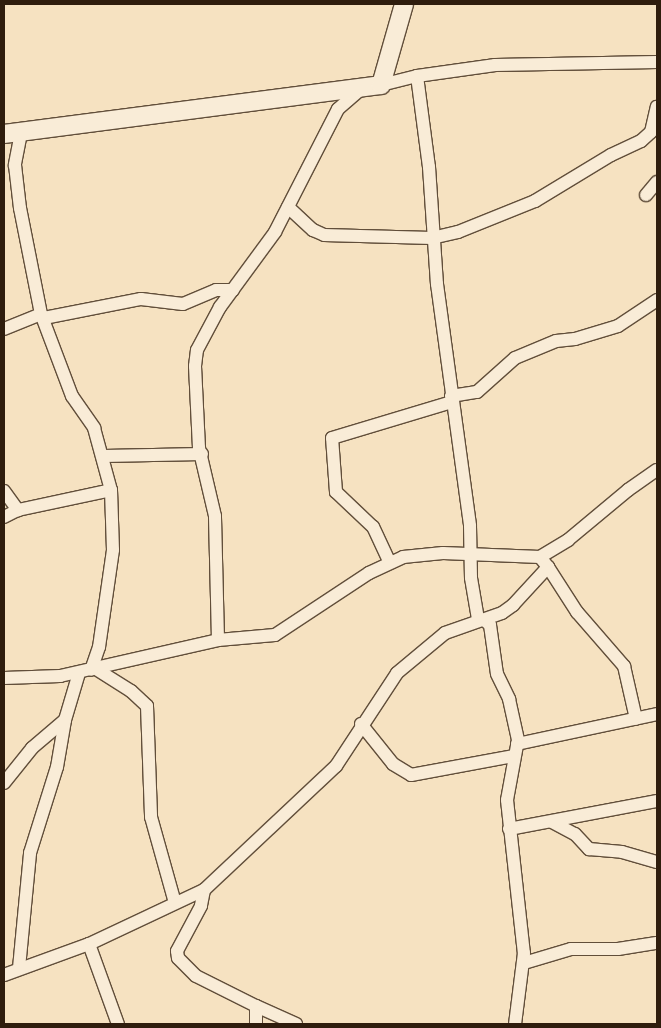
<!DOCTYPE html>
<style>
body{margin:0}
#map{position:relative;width:661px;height:1028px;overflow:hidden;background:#f6e2c1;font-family:"Old Standard TT",serif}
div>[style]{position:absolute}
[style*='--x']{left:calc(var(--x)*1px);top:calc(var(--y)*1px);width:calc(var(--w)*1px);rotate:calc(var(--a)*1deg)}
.roads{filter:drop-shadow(1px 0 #614e3a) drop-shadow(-1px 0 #614e3a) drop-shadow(0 1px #614e3a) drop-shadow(0 -1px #614e3a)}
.street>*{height:12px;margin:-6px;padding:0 6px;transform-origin:6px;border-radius:6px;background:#f9ecd7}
.secondary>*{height:18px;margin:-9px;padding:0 9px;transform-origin:9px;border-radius:9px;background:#f9ecd7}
span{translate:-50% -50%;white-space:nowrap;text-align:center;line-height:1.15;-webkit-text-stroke:4.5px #f9ecd7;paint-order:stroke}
.frame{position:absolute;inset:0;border:5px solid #2f1d0d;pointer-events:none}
</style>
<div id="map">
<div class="roads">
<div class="street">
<i style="--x:417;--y:76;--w:92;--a:82.5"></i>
<i style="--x:429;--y:167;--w:117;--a:86.1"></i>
<i style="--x:437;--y:284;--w:244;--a:82.2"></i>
<i style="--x:470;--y:526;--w:52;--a:88.9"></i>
<i style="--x:471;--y:578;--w:42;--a:80.3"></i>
<i style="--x:381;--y:85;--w:37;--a:-14"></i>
<i style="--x:417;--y:76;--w:79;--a:-8"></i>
<i style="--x:495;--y:65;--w:162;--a:-1.1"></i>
<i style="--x:21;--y:133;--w:33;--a:101"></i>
<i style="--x:15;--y:165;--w:43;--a:83.4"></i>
<i style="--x:20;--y:208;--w:108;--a:78.8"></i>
<i style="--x:41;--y:314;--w:88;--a:69.3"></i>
<i style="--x:72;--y:396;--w:39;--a:55"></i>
<i style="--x:94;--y:428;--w:64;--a:74.7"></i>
<i style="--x:111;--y:490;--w:60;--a:88.1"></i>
<i style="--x:113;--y:550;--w:98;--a:98.2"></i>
<i style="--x:99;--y:647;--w:24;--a:109"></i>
<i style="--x:646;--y:195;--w:17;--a:-50"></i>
<i style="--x:288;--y:207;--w:34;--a:43"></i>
<i style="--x:313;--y:230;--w:12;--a:24"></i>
<i style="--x:324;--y:235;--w:108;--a:1.6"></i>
<i style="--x:432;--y:238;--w:27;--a:-13"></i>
<i style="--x:458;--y:232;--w:83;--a:-21.9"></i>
<i style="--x:535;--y:201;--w:89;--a:-31.2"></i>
<i style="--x:611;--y:155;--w:33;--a:-25"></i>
<i style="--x:641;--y:141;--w:13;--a:-42"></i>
<i style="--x:651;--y:132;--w:26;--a:-77"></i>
<i style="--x:44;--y:318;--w:99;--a:-11.1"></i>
<i style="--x:141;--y:299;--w:42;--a:6.8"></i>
<i style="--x:183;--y:304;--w:36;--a:-23"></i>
<i style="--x:216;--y:290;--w:17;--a:0"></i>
<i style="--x:4;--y:329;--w:40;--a:-22"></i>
<i style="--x:451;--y:396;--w:26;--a:-9"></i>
<i style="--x:477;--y:392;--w:51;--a:-41.8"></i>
<i style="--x:515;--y:358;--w:44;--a:-22.5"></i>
<i style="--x:556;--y:341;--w:19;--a:-6"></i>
<i style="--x:575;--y:339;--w:45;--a:-16.8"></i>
<i style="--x:618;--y:326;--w:47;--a:-33.7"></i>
<i style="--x:104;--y:456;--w:98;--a:-1.2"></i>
<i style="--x:4;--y:491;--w:24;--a:54"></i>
<i style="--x:4;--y:517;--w:16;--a:-27"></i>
<i style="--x:18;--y:510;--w:95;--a:-12.1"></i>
<i style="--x:389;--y:561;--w:38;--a:-115"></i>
<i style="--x:373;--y:527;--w:51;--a:-136.6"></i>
<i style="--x:336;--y:492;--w:54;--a:-94.2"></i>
<i style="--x:332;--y:438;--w:125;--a:-16.7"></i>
<i style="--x:548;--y:567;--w:54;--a:57.2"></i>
<i style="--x:577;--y:612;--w:72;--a:49"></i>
<i style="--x:624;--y:666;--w:54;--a:77.2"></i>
<i style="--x:484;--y:620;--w:8;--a:40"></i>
<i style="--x:490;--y:625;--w:49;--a:81.9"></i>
<i style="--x:497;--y:674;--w:28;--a:64"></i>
<i style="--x:509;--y:699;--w:42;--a:77.6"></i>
<i style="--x:518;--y:740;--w:61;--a:100.4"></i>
<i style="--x:507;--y:800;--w:154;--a:83.7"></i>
<i style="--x:524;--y:953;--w:72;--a:97.2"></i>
<i style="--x:218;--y:640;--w:124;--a:-91.4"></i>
<i style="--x:215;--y:516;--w:70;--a:-103.2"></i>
<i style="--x:199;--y:448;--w:82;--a:-92.8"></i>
<i style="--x:195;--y:366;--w:16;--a:-83"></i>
<i style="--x:197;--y:350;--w:49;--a:-61.9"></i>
<i style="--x:220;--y:307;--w:93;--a:-53.7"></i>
<i style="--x:275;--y:232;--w:138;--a:-62.9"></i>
<i style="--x:338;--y:109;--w:29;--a:-41"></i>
<i style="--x:96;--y:669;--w:41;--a:32.2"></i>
<i style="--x:131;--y:691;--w:22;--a:43"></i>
<i style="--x:147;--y:706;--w:111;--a:87.9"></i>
<i style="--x:151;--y:817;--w:89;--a:74.4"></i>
<i style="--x:4;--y:678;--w:56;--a:-2"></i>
<i style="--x:60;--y:676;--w:162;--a:-12.8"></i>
<i style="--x:218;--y:640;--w:57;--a:-5"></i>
<i style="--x:275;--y:635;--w:113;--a:-33.4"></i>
<i style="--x:369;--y:573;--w:38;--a:-25"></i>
<i style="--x:403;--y:557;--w:40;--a:-5.7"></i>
<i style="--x:443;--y:553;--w:97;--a:2.4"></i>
<i style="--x:540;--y:557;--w:33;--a:-31"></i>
<i style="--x:568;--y:540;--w:78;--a:-39.8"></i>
<i style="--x:628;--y:490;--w:35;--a:-35"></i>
<i style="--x:361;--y:724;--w:51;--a:51.3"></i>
<i style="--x:393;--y:764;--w:21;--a:31"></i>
<i style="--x:411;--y:775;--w:105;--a:-10.5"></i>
<i style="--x:517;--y:744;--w:143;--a:-12.1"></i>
<i style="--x:4;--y:783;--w:45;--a:-51.3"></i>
<i style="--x:32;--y:748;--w:43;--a:-40.3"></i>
<i style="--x:552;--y:822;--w:26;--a:28"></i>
<i style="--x:575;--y:834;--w:21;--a:47"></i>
<i style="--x:589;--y:849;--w:33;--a:5"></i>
<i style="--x:622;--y:852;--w:36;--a:16"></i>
<i style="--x:509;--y:829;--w:151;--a:-10.7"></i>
<i style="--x:204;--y:890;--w:16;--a:101"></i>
<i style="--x:201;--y:906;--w:51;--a:118.1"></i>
<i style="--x:177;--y:951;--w:7;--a:82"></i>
<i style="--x:178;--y:958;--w:25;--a:45"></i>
<i style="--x:196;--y:976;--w:67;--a:26.6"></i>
<i style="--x:256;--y:1006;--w:18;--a:90"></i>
<i style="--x:89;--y:944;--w:85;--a:70.1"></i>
<i style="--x:524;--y:963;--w:49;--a:-16.6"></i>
<i style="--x:571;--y:949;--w:47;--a:0"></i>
<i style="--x:618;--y:949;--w:39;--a:-9"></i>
<i style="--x:19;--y:968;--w:116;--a:-84.5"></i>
<i style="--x:30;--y:853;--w:90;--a:-72.6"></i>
<i style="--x:57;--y:767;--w:48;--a:-80.3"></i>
<i style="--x:65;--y:720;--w:49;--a:-73.4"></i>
<i style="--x:4;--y:975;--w:90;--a:-20"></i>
<i style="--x:89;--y:944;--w:127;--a:-25.2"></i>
<i style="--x:204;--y:890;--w:181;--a:-43.2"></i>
<i style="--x:336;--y:766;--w:111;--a:-56.7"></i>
<i style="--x:397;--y:673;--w:62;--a:-39.8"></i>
<i style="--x:445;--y:633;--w:60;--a:-19.3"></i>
<i style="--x:502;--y:613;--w:14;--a:-36"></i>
<i style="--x:513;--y:605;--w:52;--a:-47.4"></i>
<i style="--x:548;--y:567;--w:13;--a:-129"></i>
<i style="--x:256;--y:1006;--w:44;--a:24.2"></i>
</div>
<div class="secondary">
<i style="--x:4;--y:134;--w:380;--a:-7.4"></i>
<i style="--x:381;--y:85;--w:84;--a:-74.1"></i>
</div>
</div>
<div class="frame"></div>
</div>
